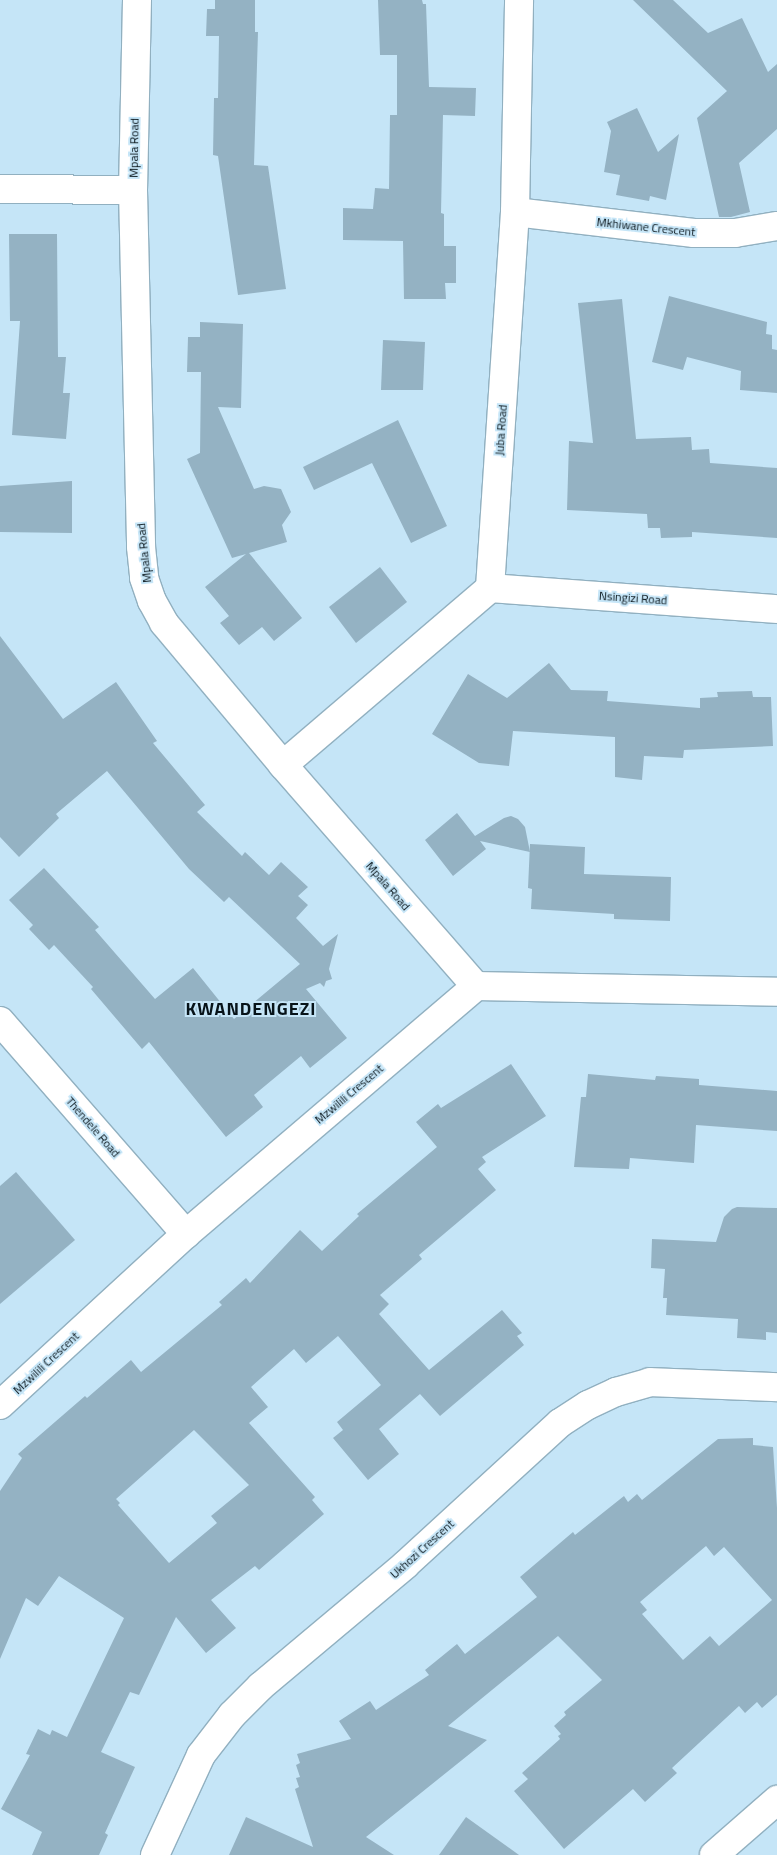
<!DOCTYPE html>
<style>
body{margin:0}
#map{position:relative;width:777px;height:1855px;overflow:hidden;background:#c5e5f7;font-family:"Titillium Web",sans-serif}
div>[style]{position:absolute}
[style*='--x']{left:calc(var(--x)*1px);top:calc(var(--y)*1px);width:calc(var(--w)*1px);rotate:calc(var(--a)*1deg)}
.building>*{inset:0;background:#94b2c3}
.roads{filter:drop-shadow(1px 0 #91b0c0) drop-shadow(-1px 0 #91b0c0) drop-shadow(0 1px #91b0c0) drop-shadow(0 -1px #91b0c0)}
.minor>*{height:28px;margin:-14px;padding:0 14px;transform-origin:14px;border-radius:14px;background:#fff}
span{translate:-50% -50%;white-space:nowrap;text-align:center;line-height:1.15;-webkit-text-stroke:4px #c5e5f7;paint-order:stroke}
.street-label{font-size:12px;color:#071319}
.district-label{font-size:18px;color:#071319;font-weight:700;letter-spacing:1px}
</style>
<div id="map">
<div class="building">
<i style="clip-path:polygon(215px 0,255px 0,255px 32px,258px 32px,254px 165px,268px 166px,286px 289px,238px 295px,218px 156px,213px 155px,214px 98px,218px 98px,219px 36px,206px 36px,207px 9px,215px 9px)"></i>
<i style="clip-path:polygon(378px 0,422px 0,423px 4px,426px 4px,429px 87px,476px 88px,475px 116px,443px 115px,441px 213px,444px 214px,444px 246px,456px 246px,456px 283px,445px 283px,446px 299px,404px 299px,403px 241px,343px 240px,343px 208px,373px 209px,375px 188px,389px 189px,390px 115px,397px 115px,397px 55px,380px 55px)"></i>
<i style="clip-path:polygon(633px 0,673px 0,708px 33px,742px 18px,768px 72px,777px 64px,777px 129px,739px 163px,750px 212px,731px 217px,719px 217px,697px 118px,727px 91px)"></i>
<i style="clip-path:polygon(637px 108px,658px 152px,679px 134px,666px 200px,650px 196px,649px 201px,616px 195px,620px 175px,604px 172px,611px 131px,607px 122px)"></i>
<i style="clip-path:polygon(9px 234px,57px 234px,58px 357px,66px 357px,63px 393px,70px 393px,66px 439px,12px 435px,20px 321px,10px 321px)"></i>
<i style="clip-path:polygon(669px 296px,767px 322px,766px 334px,772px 335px,772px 349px,777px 350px,777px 393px,740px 390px,741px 371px,687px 357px,683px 370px,652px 362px)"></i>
<i style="clip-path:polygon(622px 299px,636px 439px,691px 437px,692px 450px,709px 449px,710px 463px,777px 468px,777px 538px,692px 532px,692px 537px,661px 538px,660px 528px,648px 528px,647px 514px,567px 510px,569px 441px,593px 443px,578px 303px)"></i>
<i style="clip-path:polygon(200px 322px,243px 324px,241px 408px,218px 407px,254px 489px,264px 486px,281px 489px,291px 512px,282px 525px,287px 542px,249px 553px,302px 618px,274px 641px,262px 627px,239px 645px,220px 623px,229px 616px,205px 587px,246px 554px,232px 558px,187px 459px,200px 453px,201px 372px,187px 372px,188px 337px,200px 337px)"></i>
<i style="clip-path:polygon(383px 340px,425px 342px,423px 390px,381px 390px)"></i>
<i style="clip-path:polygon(398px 420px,447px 526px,411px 543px,372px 463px,314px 490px,303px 467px)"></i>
<i style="clip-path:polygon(72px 481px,72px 533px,0 532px,0 486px)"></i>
<i style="clip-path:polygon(380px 567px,407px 602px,356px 643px,329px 607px)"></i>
<i style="clip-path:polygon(0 636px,63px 719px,116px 682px,157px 741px,153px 743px,205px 805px,197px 812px,242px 856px,245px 852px,269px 875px,281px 862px,308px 887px,298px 896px,308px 905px,296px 918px,323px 946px,338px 934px,329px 969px,332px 979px,326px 981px,324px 987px,320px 983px,306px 989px,347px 1038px,310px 1068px,301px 1056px,254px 1095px,263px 1107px,226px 1137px,149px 1042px,142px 1049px,91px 989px,93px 987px,54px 945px,49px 950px,29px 929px,33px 925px,9px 900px,44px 868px,99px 927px,95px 930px,155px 999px,193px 968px,234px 1019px,300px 964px,229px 897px,224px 902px,189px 869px,107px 771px,56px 814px,59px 818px,19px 857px,0 837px)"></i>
<i style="clip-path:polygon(549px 663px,571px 690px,608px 691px,607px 701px,700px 708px,700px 698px,718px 697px,717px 692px,752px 691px,753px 697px,771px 697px,773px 746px,684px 750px,683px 758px,644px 756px,642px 780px,615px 777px,615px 737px,513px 731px,509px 766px,479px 763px,432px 734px,468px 674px,507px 698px)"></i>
<i style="clip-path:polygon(457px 813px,475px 836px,504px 818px,511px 816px,518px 819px,525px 827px,530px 852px,480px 841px,486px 849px,453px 876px,425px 840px)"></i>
<i style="clip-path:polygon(530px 844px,585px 847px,584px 874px,671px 877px,670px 921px,614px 919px,614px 914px,531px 909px,532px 889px,528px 888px)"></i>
<i style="clip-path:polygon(evenodd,511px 1064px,546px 1116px,482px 1157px,486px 1162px,478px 1169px,496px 1190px,419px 1255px,422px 1259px,380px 1295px,389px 1304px,379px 1314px,429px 1370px,502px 1310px,522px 1333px,517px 1336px,524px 1345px,440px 1416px,420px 1394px,379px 1429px,399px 1454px,368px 1480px,333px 1438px,343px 1430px,337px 1422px,381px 1385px,338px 1336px,306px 1363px,294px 1349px,251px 1387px,268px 1407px,249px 1423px,315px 1497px,312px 1500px,324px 1514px,259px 1570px,255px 1566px,211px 1600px,236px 1628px,206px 1653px,176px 1617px,139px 1695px,130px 1692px,101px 1752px,135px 1767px,105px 1833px,108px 1835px,99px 1855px,32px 1855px,42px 1832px,1px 1809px,30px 1755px,26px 1754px,38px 1729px,50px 1735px,52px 1730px,67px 1737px,124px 1618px,59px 1576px,38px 1606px,26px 1598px,0 1659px,0 1491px,22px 1458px,18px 1454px,85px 1396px,87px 1398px,131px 1360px,141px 1372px,222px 1305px,219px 1302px,246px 1278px,250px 1283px,300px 1230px,322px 1251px,359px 1216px,357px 1214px,437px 1147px,416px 1122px,438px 1104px,441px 1108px,511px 1064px,194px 1430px,249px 1485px,211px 1516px,217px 1523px,169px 1563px,118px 1505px,120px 1503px,116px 1499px,194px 1430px)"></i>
<i style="clip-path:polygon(588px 1074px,655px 1080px,656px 1076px,699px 1079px,699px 1085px,777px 1091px,777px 1131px,696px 1125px,694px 1163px,630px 1158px,629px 1169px,574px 1167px,581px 1097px,586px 1097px)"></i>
<i style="clip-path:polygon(16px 1172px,75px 1240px,0 1304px,0 1186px)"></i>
<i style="clip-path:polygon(737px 1207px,777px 1208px,777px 1333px,766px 1332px,766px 1340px,737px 1338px,738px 1319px,666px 1315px,667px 1298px,663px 1298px,665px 1269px,651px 1268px,652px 1239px,716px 1242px,724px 1217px,732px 1209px)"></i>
<i style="clip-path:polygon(evenodd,753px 1438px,753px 1445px,773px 1447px,777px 1508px,777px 1695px,762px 1708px,757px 1702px,745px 1713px,739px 1706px,672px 1768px,677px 1773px,645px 1802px,633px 1789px,564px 1849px,514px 1791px,528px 1779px,522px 1773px,560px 1739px,558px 1736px,561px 1734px,554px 1726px,566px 1715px,564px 1712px,602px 1680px,558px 1636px,448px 1726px,487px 1740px,366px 1837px,394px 1855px,229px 1855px,246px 1817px,313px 1847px,295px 1789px,299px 1787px,296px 1778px,300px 1777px,296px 1765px,300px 1763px,297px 1754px,351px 1739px,339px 1721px,370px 1701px,376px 1710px,429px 1675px,425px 1670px,457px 1644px,465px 1654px,537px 1597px,520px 1577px,573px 1532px,575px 1535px,624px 1496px,628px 1502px,637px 1494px,642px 1500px,718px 1439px,753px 1438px,706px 1546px,714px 1556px,724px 1547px,772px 1600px,719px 1646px,710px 1636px,683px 1660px,642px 1614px,647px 1610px,640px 1602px,706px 1546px)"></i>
<i style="clip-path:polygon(466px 1817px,519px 1855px,439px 1855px)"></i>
</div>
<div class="roads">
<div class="minor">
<i style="--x:137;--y:0;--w:190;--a:91.2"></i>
<i style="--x:133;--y:190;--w:357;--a:88.7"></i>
<i style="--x:141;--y:547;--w:31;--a:84"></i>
<i style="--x:144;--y:578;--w:24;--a:71"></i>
<i style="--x:152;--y:601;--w:25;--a:61"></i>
<i style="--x:164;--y:623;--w:185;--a:50"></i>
<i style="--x:283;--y:765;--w:293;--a:48.9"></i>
<i style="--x:0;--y:189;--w:133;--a:0.4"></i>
<i style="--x:515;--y:212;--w:180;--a:6.7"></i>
<i style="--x:694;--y:233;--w:41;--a:0"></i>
<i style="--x:735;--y:233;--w:43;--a:-9.5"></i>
<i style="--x:490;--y:588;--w:288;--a:4.2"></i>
<i style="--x:283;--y:765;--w:272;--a:-40.5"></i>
<i style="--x:490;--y:588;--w:377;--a:-86.2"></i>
<i style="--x:515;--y:212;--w:212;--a:-88.9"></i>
<i style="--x:0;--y:1021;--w:283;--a:48.9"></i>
<i style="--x:0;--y:1405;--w:253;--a:-42.6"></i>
<i style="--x:186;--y:1234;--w:382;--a:-40.5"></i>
<i style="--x:476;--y:986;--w:301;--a:1.1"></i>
<i style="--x:155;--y:1855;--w:110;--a:-65.3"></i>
<i style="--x:201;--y:1755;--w:51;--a:-52.2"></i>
<i style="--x:232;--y:1715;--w:41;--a:-45"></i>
<i style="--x:261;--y:1686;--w:188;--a:-40"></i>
<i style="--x:405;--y:1565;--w:210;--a:-42.5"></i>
<i style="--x:560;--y:1423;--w:33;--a:-33"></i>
<i style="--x:588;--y:1405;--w:31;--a:-25"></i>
<i style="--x:616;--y:1392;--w:35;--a:-16"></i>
<i style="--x:650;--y:1382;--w:127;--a:2.3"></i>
<i style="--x:714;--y:1855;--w:84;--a:-41.1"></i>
</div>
</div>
<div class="street-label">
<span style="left:134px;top:148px;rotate:-89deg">Mpala Road</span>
<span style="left:646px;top:227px;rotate:6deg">Mkhiwane Crescent</span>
<span style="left:501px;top:430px;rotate:-86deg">Juba Road</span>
<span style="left:144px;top:553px;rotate:-96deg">Mpala Road</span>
<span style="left:633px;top:598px;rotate:4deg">Nsingizi Road</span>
<span style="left:388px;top:886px;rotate:49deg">Mpala Road</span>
<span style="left:349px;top:1094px;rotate:-40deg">Mzwilili Crescent</span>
<span style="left:93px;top:1127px;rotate:49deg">Thendele Road</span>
<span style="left:46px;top:1363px;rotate:-43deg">Mzwilili Crescent</span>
<span style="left:422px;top:1549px;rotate:-42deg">Ukhozi Crescent</span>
</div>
<div class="district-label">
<span style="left:251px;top:1009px">KWANDENGEZI</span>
</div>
</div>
